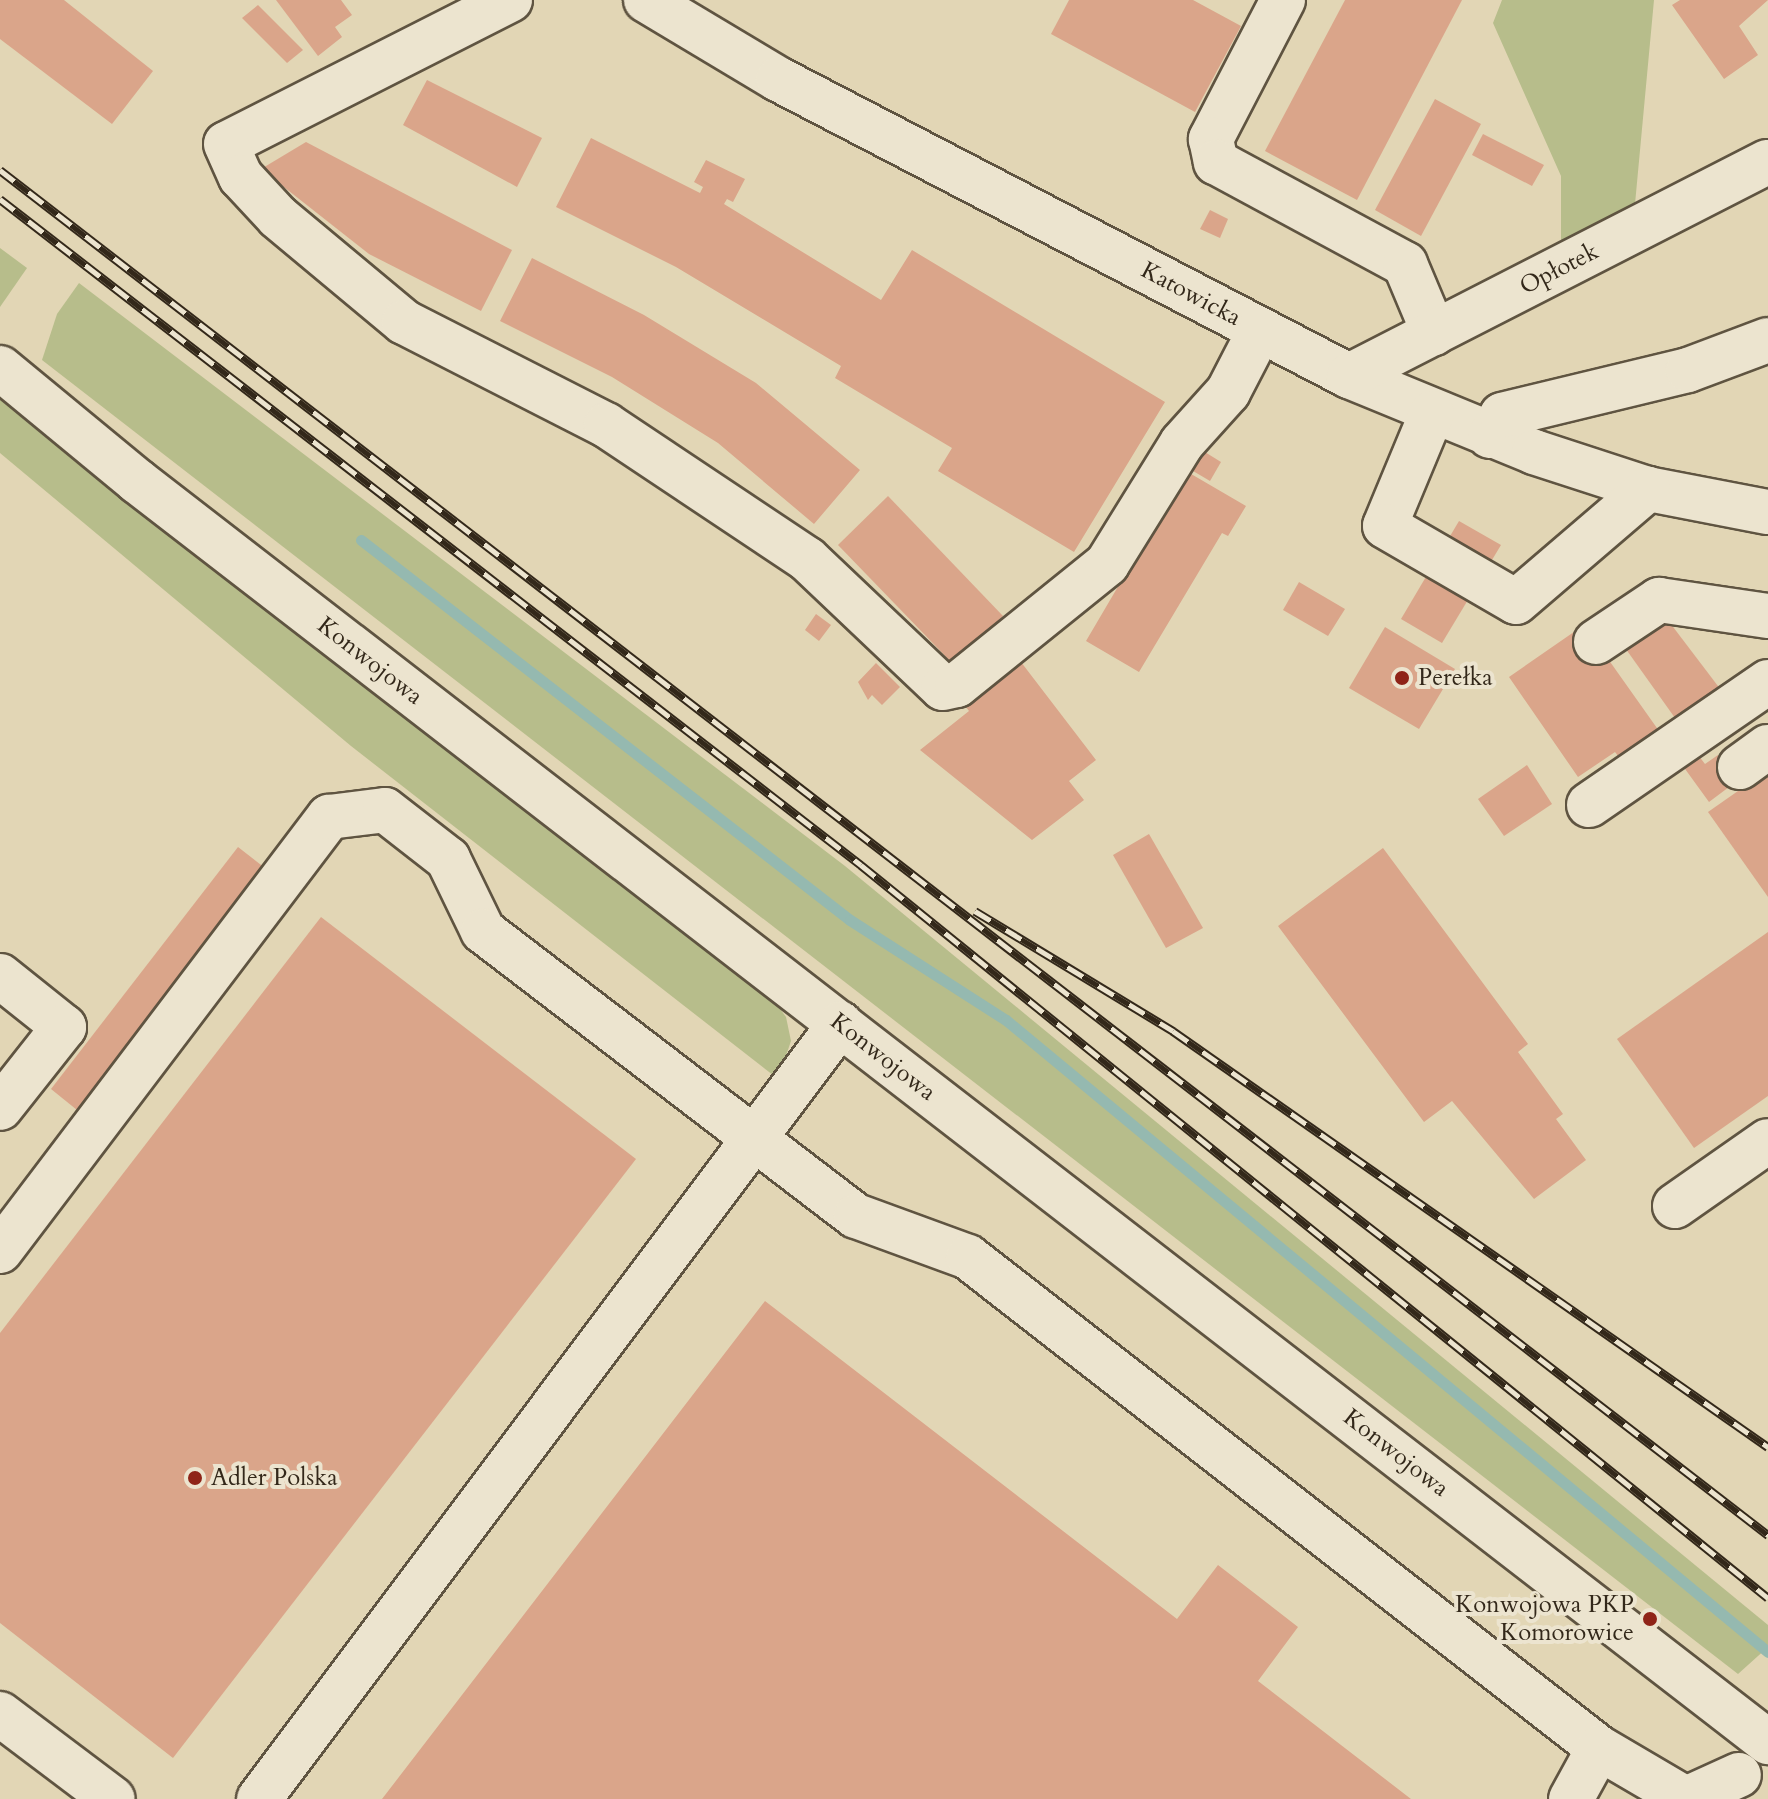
<!DOCTYPE html>
<meta charset="utf-8">
<style>
body{margin:0}
#map{position:relative;width:1768px;height:1799px;overflow:hidden;background:#e2d6b5;font-family:Cardo,serif}
div>[style]{position:absolute}
[style*='--x']{left:calc(var(--x)*1px);top:calc(var(--y)*1px);width:calc(var(--w)*1px);rotate:calc(var(--a)*1deg)}
.green>*{inset:0;background:#b7bd8b}
.stream>*{height:11px;margin:-5.5px;padding:0 5.5px;transform-origin:5.5px;border-radius:5.5px;background:#95b9b0}
.building>*{inset:0;background:#daa58a}
.roads{filter:drop-shadow(2px 0 #5f5441) drop-shadow(-2px 0 #5f5441) drop-shadow(0 2px #5f5441) drop-shadow(0 -2px #5f5441)}
.minor>*{height:44px;margin:-22px;padding:0 22px;transform-origin:22px;border-radius:22px;background:#ece4cf}
.rail>*{height:9px;margin-top:-4.5px;transform-origin:0;background:repeating-linear-gradient(90deg,#ece4cf 0 18px,#33281a 0 36px);box-sizing:border-box;border-block:2px solid #33281a}
.dots>*{width:22px;height:22px;translate:-50% -50%;box-sizing:border-box;border:4px solid #ece4cf;border-radius:50%}
span{translate:-50% -50%;white-space:nowrap;text-align:center;line-height:1.15;-webkit-text-stroke:8px #ece4cf;paint-order:stroke}
.street-label{font-size:24px;color:#33281a}
.poi-label{font-size:24px;color:#33281a}
.left{translate:0 -50%;text-align:left}
.right{translate:-100% -50%;text-align:right}
</style>
<div id="map">
<div class="green">
<i style="clip-path:polygon(1502px 0,1654px 0,1635px 204px,1561px 241px,1561px 176px,1493px 23px)"></i>
<i style="clip-path:polygon(0 248px,27px 268px,0 307px)"></i>
<i style="clip-path:polygon(79px 283px,845px 866px,1768px 1625px,1768px 1647px,1738px 1674px,42px 360px,57px 314px)"></i>
<i style="clip-path:polygon(0 391px,766px 990px,786px 1017px,791px 1041px,778px 1079px,351px 746px,0 453px)"></i>
</div>
<div class="stream">
<i style="--x:361;--y:540;--w:619;--a:37.85"></i>
<i style="--x:850;--y:920;--w:185;--a:32.7"></i>
<i style="--x:1006;--y:1020;--w:990;--a:39.67"></i>
</div>
<div class="building">
<i style="clip-path:polygon(0 0,64px 0,153px 71px,112px 124px,0 39px)"></i>
<i style="clip-path:polygon(276px 0,341px 0,352px 15px,335px 27px,342px 37px,318px 56px)"></i>
<i style="clip-path:polygon(1069px 0,1193px 0,1241px 26px,1195px 112px,1051px 34px)"></i>
<i style="clip-path:polygon(1345px 0,1462px 0,1357px 200px,1265px 151px)"></i>
<i style="clip-path:polygon(1680px 0,1768px 0,1739px 26px,1758px 55px,1724px 79px,1672px 5px)"></i>
<i style="clip-path:polygon(258px 5px,303px 50px,287px 63px,242px 18px)"></i>
<i style="clip-path:polygon(427px 80px,542px 138px,517px 187px,403px 125px)"></i>
<i style="clip-path:polygon(1435px 99px,1481px 124px,1421px 236px,1375px 210px)"></i>
<i style="clip-path:polygon(1483px 134px,1544px 165px,1532px 186px,1472px 155px)"></i>
<i style="clip-path:polygon(591px 138px,700px 193px,703px 187px,694px 182px,706px 160px,745px 179px,733px 202px,727px 199px,724px 204px,881px 300px,912px 250px,1165px 402px,1074px 552px,938px 471px,952px 448px,835px 378px,841px 366px,676px 267px,556px 207px)"></i>
<i style="clip-path:polygon(306px 142px,512px 250px,481px 311px,369px 254px,261px 169px)"></i>
<i style="clip-path:polygon(1210px 210px,1228px 219px,1220px 238px,1200px 229px)"></i>
<i style="clip-path:polygon(532px 258px,644px 315px,756px 383px,860px 470px,814px 524px,718px 443px,612px 377px,500px 321px)"></i>
<i style="clip-path:polygon(1200px 449px,1221px 462px,1210px 481px,1188px 468px)"></i>
<i style="clip-path:polygon(1186px 471px,1246px 506px,1228px 536px,1222px 533px,1139px 672px,1086px 641px)"></i>
<i style="clip-path:polygon(888px 496px,1003px 616px,953px 664px,838px 545px)"></i>
<i style="clip-path:polygon(1459px 521px,1501px 545px,1442px 643px,1401px 619px)"></i>
<i style="clip-path:polygon(1299px 582px,1345px 609px,1328px 636px,1283px 610px)"></i>
<i style="clip-path:polygon(816px 614px,831px 625px,819px 641px,805px 630px)"></i>
<i style="clip-path:polygon(1664px 615px,1724px 694px,1680px 725px,1623px 645px)"></i>
<i style="clip-path:polygon(1584px 625px,1664px 738px,1625px 765px,1615px 752px,1578px 777px,1509px 677px)"></i>
<i style="clip-path:polygon(1385px 627px,1455px 669px,1419px 729px,1349px 688px)"></i>
<i style="clip-path:polygon(1014px 653px,1096px 760px,1069px 781px,1084px 800px,1032px 840px,920px 750px,969px 711px,958px 697px)"></i>
<i style="clip-path:polygon(876px 663px,900px 687px,882px 705px,872px 695px,868px 700px,858px 682px)"></i>
<i style="clip-path:polygon(1695px 751px,1705px 764px,1718px 755px,1737px 781px,1709px 802px,1680px 762px)"></i>
<i style="clip-path:polygon(1527px 765px,1552px 804px,1504px 836px,1478px 799px)"></i>
<i style="clip-path:polygon(1768px 770px,1768px 897px,1708px 812px)"></i>
<i style="clip-path:polygon(1149px 834px,1203px 928px,1166px 948px,1113px 855px)"></i>
<i style="clip-path:polygon(238px 847px,265px 868px,77px 1110px,51px 1089px)"></i>
<i style="clip-path:polygon(1383px 848px,1528px 1044px,1518px 1052px,1563px 1114px,1556px 1119px,1586px 1160px,1534px 1199px,1452px 1101px,1424px 1122px,1278px 926px)"></i>
<i style="clip-path:polygon(321px 917px,636px 1159px,173px 1758px,0 1623px,0 1333px)"></i>
<i style="clip-path:polygon(1768px 932px,1768px 1096px,1694px 1148px,1617px 1039px)"></i>
<i style="clip-path:polygon(765px 1301px,1177px 1619px,1218px 1565px,1298px 1627px,1258px 1681px,1411px 1799px,382px 1799px)"></i>
</div>
<div class="roads">
<div class="minor">
<i style="--x:510;--y:0;--w:318;--a:153.1"></i>
<i style="--x:226;--y:144;--w:36;--a:66"></i>
<i style="--x:241;--y:177;--w:54;--a:47.2"></i>
<i style="--x:278;--y:217;--w:164;--a:39.8"></i>
<i style="--x:404;--y:322;--w:227;--a:27"></i>
<i style="--x:606;--y:425;--w:242;--a:33.7"></i>
<i style="--x:807;--y:559;--w:187;--a:43.5"></i>
<i style="--x:943;--y:688;--w:14;--a:-12"></i>
<i style="--x:957;--y:685;--w:193;--a:-38.9"></i>
<i style="--x:1107;--y:564;--w:142;--a:-58.2"></i>
<i style="--x:1182;--y:443;--w:69;--a:-48"></i>
<i style="--x:1228;--y:392;--w:70;--a:-62.7"></i>
<i style="--x:646;--y:0;--w:154;--a:30.9"></i>
<i style="--x:778;--y:79;--w:644;--a:27.48"></i>
<i style="--x:1349;--y:376;--w:200;--a:22.3"></i>
<i style="--x:1534;--y:452;--w:120;--a:18"></i>
<i style="--x:1648;--y:489;--w:122;--a:10.9"></i>
<i style="--x:1283;--y:0;--w:157;--a:117.4"></i>
<i style="--x:1211;--y:139;--w:24;--a:78"></i>
<i style="--x:1216;--y:162;--w:215;--a:28.4"></i>
<i style="--x:1405;--y:264;--w:75;--a:67.2"></i>
<i style="--x:0;--y:368;--w:178;--a:39.5"></i>
<i style="--x:137;--y:481;--w:2062;--a:37.71"></i>
<i style="--x:1349;--y:376;--w:470;--a:-27.1"></i>
<i style="--x:1432;--y:413;--w:122;--a:112.6"></i>
<i style="--x:1385;--y:526;--w:151;--a:30.1"></i>
<i style="--x:1516;--y:602;--w:174;--a:-40.6"></i>
<i style="--x:1490;--y:436;--w:24;--a:-60"></i>
<i style="--x:1502;--y:415;--w:191;--a:-13.6"></i>
<i style="--x:1688;--y:370;--w:85;--a:-20.6"></i>
<i style="--x:1596;--y:642;--w:76;--a:-33.7"></i>
<i style="--x:1659;--y:600;--w:110;--a:8.4"></i>
<i style="--x:1740;--y:767;--w:34;--a:-36"></i>
<i style="--x:1589;--y:805;--w:217;--a:-34.5"></i>
<i style="--x:0;--y:976;--w:82;--a:38.6"></i>
<i style="--x:64;--y:1027;--w:103;--a:128.3"></i>
<i style="--x:1675;--y:1206;--w:113;--a:-35"></i>
<i style="--x:0;--y:1251;--w:545;--a:-52.84"></i>
<i style="--x:329;--y:817;--w:56;--a:-7.1"></i>
<i style="--x:385;--y:810;--w:80;--a:37.9"></i>
<i style="--x:448;--y:859;--w:80;--a:64.1"></i>
<i style="--x:483;--y:931;--w:469;--a:37.4"></i>
<i style="--x:856;--y:1216;--w:119;--a:20.1"></i>
<i style="--x:968;--y:1257;--w:800;--a:37.89"></i>
<i style="--x:1599;--y:1748;--w:101;--a:30.4"></i>
<i style="--x:1686;--y:1799;--w:58;--a:-24.4"></i>
<i style="--x:0;--y:1714;--w:141;--a:37"></i>
<i style="--x:259;--y:1799;--w:969;--a:-53.14"></i>
<i style="--x:1571;--y:1799;--w:58;--a:-61.2"></i>
</div>
</div>
<div class="rail">
<i style="--x:0;--y:170;--w:2234;--a:37.67"></i>
<i style="--x:0;--y:199;--w:1089;--a:37.72"></i>
<i style="--x:861;--y:865;--w:1166;--a:38.94"></i>
<i style="--x:975;--y:911;--w:232;--a:31.2"></i>
<i style="--x:1173;--y:1031;--w:726;--a:34.96"></i>
</div>
<div class="dots">
<i style="left:1402px;top:678px;background:#8f2418"></i>
<i style="left:195px;top:1478px;background:#8f2418"></i>
<i style="left:1650px;top:1619px;background:#8f2418"></i>
</div>
<div class="street-label">
<span style="left:1559px;top:269px;rotate:-27deg">Opłotek</span>
<span style="left:1191px;top:294px;rotate:28deg">Katowicka</span>
<span style="left:370px;top:661px;rotate:38deg">Konwojowa</span>
<span style="left:883px;top:1057px;rotate:38deg">Konwojowa</span>
<span style="left:1396px;top:1453px;rotate:38deg">Konwojowa</span>
</div>
<div class="poi-label">
<span class="left" style="left:1418px;top:678px">Perełka</span>
<span class="left" style="left:211px;top:1478px">Adler Polska</span>
<span class="right" style="left:1634px;top:1619px">Konwojowa PKP<br>Komorowice</span>
</div>
</div>
